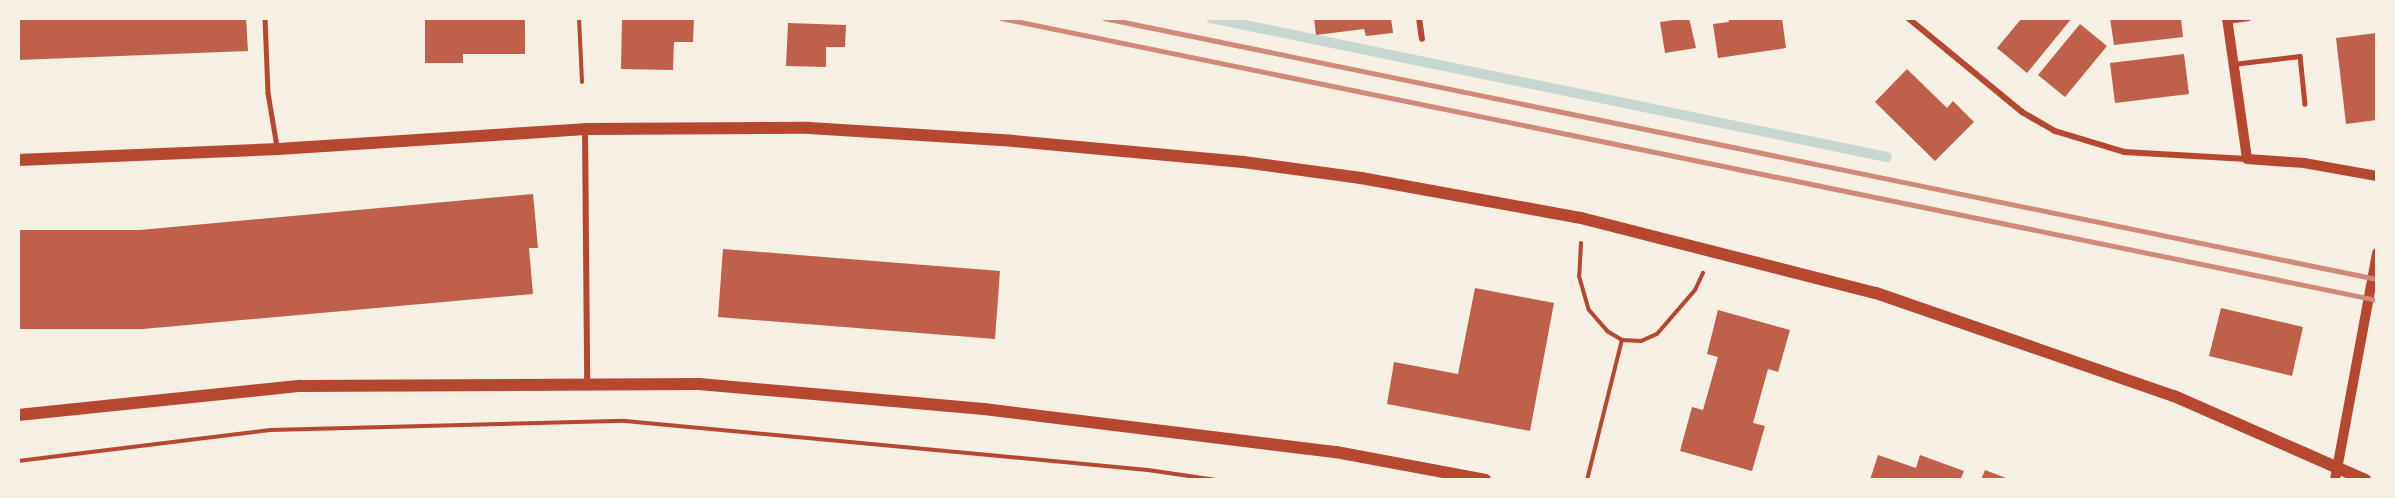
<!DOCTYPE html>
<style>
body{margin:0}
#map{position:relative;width:2395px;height:498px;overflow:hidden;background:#f6efe4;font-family:"DejaVu Sans",sans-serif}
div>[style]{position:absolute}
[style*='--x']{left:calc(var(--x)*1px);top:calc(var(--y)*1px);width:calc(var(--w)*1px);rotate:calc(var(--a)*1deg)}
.stream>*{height:10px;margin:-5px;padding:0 5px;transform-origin:5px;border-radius:5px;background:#c9d6d2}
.building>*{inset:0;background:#bf614a}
.path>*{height:4px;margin:-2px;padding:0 2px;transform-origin:2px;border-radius:2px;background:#b5482f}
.service>*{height:4.5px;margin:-2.25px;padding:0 2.25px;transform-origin:2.25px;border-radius:2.25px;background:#b5482f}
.minor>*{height:6px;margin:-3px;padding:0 3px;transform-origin:3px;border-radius:3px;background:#b5482f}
.tertiary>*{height:10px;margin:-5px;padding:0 5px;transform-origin:5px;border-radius:5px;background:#b5482f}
.secondary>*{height:12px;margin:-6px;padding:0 6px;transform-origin:6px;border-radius:6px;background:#b5482f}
.rail>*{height:4.5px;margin:-2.25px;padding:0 2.25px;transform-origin:2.25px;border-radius:2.25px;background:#cf8b77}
span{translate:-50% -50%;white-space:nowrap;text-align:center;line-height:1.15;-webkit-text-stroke:4.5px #f6efe4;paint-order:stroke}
.frame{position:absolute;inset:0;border:20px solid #f6efe4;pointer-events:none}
</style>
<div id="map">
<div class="stream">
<i style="--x:1211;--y:18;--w:690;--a:11.62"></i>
</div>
<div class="building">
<i style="clip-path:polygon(18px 18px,246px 18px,248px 51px,18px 60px)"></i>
<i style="clip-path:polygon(425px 18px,525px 18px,525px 54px,463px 54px,463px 63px,425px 63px)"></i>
<i style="clip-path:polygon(622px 18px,694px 18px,693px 42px,674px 42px,673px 70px,621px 69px)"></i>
<i style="clip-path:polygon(1314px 18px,1391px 18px,1393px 33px,1366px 36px,1364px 29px,1316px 35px)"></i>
<i style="clip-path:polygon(1689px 18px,1696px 48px,1665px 53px,1660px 22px)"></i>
<i style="clip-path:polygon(1728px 18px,1782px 18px,1786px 48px,1718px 58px,1713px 24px,1729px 22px)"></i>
<i style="clip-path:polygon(2022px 18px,2072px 18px,2027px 73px,1997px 48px)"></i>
<i style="clip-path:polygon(2110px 18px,2181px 18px,2183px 37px,2114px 45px)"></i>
<i style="clip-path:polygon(788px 23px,846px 25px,845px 47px,826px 47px,826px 67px,786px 66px)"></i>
<i style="clip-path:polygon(2080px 24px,2107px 46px,2065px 97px,2038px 75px)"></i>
<i style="clip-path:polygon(2377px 33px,2377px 120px,2346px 124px,2336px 38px)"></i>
<i style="clip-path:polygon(2184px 54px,2189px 94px,2115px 103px,2110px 63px)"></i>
<i style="clip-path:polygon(1907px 69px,1947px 108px,1953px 101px,1974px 122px,1935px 161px,1875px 102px)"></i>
<i style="clip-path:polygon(533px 194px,538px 248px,529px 248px,533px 294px,143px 329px,18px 329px,18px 230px,140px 230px)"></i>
<i style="clip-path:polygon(723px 249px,1000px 271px,995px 339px,718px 317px)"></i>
<i style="clip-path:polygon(1475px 288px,1554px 303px,1530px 431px,1387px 404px,1394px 362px,1458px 374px)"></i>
<i style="clip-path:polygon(2221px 308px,2303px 327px,2292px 376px,2209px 356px)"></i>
<i style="clip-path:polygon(1718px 310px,1790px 330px,1778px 372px,1768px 369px,1753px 423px,1765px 426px,1752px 471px,1680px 451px,1692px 407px,1703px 410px,1718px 357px,1707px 354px)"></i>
<i style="clip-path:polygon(1878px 455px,1916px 468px,1920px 455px,1964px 471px,1961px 478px,1965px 480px,1870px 480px)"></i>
<i style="clip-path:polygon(1985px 470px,2011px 480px,1981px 480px)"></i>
</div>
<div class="path">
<i style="--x:579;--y:18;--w:64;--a:87.3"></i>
<i style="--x:1581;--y:243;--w:33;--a:93"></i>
<i style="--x:1579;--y:276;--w:35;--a:74"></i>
<i style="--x:1589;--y:310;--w:28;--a:49"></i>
<i style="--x:1607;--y:331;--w:17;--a:31"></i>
<i style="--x:1622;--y:340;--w:19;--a:3"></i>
<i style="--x:1641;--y:341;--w:17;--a:-24"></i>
<i style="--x:1657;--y:334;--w:58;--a:-49.2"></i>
<i style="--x:1695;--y:290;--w:19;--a:-65"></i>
<i style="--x:18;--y:461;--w:254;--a:-7"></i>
<i style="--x:270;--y:430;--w:355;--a:-1.5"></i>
<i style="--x:625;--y:421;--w:525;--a:5.35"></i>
<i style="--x:1148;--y:470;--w:69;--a:8.4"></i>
<i style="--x:1587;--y:480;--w:144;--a:-76"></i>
</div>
<div class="service">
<i style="--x:265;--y:18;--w:75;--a:87.7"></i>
<i style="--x:268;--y:93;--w:54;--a:80.4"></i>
<i style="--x:2227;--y:21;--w:21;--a:-8"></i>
<i style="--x:2233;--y:64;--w:67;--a:-6.8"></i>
<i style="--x:2300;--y:56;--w:48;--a:84.1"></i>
</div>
<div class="minor">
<i style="--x:1419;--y:18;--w:21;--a:82"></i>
<i style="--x:1908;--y:18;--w:148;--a:39.5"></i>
<i style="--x:2022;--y:112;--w:38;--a:30"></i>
<i style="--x:2055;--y:131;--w:72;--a:16.9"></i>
<i style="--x:2124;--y:152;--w:123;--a:3.3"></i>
<i style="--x:585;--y:129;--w:254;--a:89.5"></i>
</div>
<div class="tertiary">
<i style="--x:2227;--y:18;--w:142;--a:81.9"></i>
<i style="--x:2247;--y:159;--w:57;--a:4"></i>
<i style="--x:2304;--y:163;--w:74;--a:10.1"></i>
<i style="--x:2335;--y:480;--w:231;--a:-79.5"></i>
</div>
<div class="secondary">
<i style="--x:18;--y:160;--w:260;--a:-2.4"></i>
<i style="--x:278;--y:149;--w:308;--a:-3.7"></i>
<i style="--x:585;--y:129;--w:224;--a:-0.3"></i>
<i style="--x:809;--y:128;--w:204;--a:3.6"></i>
<i style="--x:1013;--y:141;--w:231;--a:5.2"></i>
<i style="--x:1243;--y:162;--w:119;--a:7.7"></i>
<i style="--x:1361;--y:178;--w:224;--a:10.3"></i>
<i style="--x:1581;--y:218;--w:304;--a:14.3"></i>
<i style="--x:1876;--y:293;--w:315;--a:19.1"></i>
<i style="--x:2174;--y:396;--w:209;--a:23.7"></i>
<i style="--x:18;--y:415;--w:284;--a:-5.9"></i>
<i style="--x:301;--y:386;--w:398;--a:-0.3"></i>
<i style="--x:699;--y:384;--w:286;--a:5"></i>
<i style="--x:984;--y:409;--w:355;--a:7"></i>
<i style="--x:1336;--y:452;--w:152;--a:10.6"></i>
</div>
<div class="rail">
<i style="--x:1001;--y:18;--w:1405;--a:11.58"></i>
<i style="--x:1104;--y:18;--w:1299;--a:11.59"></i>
</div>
<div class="frame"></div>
</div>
